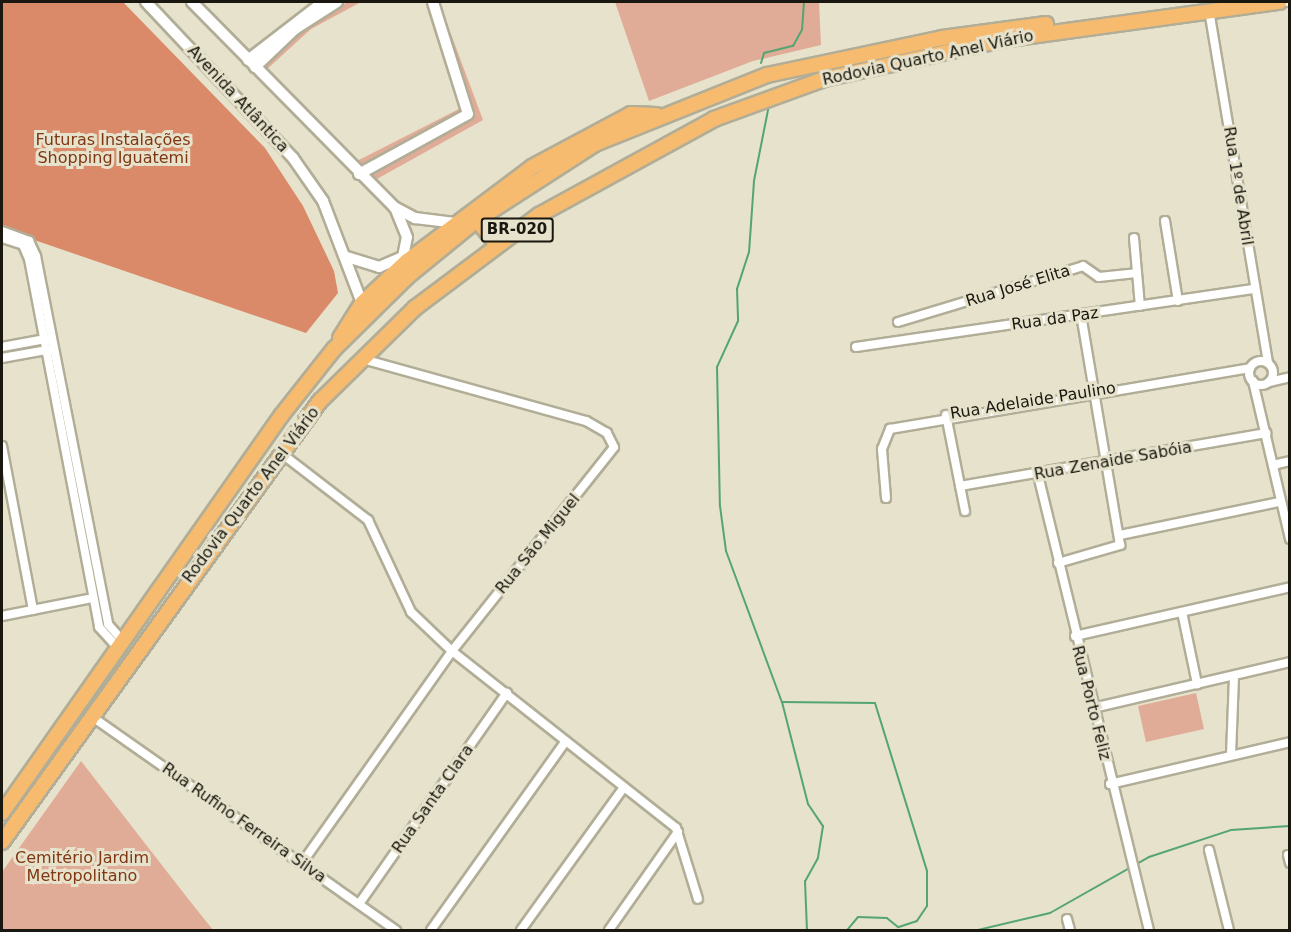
<!DOCTYPE html>
<meta charset="utf-8">
<style>
body{margin:0}
#map{position:relative;width:1291px;height:932px;overflow:hidden;background:#e6e2cb;font-family:"DejaVu Sans",sans-serif}
div>[style]{position:absolute}
[style*='--x']{left:calc(var(--x)*1px);top:calc(var(--y)*1px);width:calc(var(--w)*1px);rotate:calc(var(--a)*1deg)}
.green>*{inset:0;background:#e0ac97}
.forest>*{inset:0;background:#da8a68}
.stream>*{height:2px;margin:-1px;padding:0 1px;transform-origin:1px;border-radius:1px;background:#54a573}
.roads{filter:drop-shadow(2px 0 #b1ad97) drop-shadow(-2px 0 #b1ad97) drop-shadow(0 2px #b1ad97) drop-shadow(0 -2px #b1ad97)}
.street>*{height:8px;margin:-4px;padding:0 4px;transform-origin:4px;border-radius:4px;background:#fff}
.street>.ring{margin:-4px;padding:0;box-sizing:content-box;background:none;border:8px solid #fff;border-radius:50%}
.secondary>*{height:10px;margin:-5px;padding:0 5px;transform-origin:5px;border-radius:5px;background:#fff}
.highway>*{height:14px;margin:-7px;padding:0 7px;transform-origin:7px;border-radius:7px;background:#f7bb70}
span{translate:-50% -50%;white-space:nowrap;text-align:center;line-height:1.15;-webkit-text-stroke:6px #e6e2cb;paint-order:stroke}
.shield-label span{padding:2px 4px;background:#e6e2cb;border:2px solid;border-radius:4px;-webkit-text-stroke-width:0}
.shield-label{font-size:15px;color:#19170f;font-weight:700}
.street-label{font-size:16px;color:#19170f}
.park-label{font-size:16px;color:#803713}
.frame{position:absolute;inset:0;border:3px solid #19170f;pointer-events:none}
</style>
<div id="map">
<div class="green">
<i style="clip-path:polygon(348px 2px,361px 2px,311px 29px,266px 70px,355px 162px,459px 109px,425px 2px,464px 105px,458px 118px,363px 167px,359px 166px,258px 69px,323px 13px)"></i>
<i style="clip-path:polygon(439px 2px,483px 120px,375px 180px,372px 172px,471px 118px,472px 104px)"></i>
<i style="clip-path:polygon(615px 2px,819px 2px,821px 45px,753px 61px,649px 101px)"></i>
<i style="clip-path:polygon(1196px 693px,1204px 729px,1146px 742px,1138px 706px)"></i>
<i style="clip-path:polygon(81px 761px,189px 900px,213px 930px,2px 930px,2px 872px)"></i>
</div>
<div class="forest">
<i style="clip-path:polygon(2px 2px,123px 2px,265px 148px,303px 206px,334px 271px,338px 293px,306px 333px,2px 229px)"></i>
</div>
<div class="stream">
<i style="--x:761;--y:63;--w:10;--a:-73"></i>
<i style="--x:764;--y:53;--w:30;--a:-14"></i>
<i style="--x:793;--y:46;--w:18;--a:-61"></i>
<i style="--x:802;--y:30;--w:28;--a:-86"></i>
<i style="--x:769;--y:105;--w:77;--a:101.2"></i>
<i style="--x:754;--y:181;--w:71;--a:94"></i>
<i style="--x:749;--y:252;--w:39;--a:108"></i>
<i style="--x:737;--y:289;--w:32;--a:88"></i>
<i style="--x:738;--y:321;--w:51;--a:114.5"></i>
<i style="--x:717;--y:367;--w:139;--a:88.8"></i>
<i style="--x:720;--y:506;--w:45;--a:82.4"></i>
<i style="--x:726;--y:551;--w:161;--a:69.7"></i>
<i style="--x:782;--y:702;--w:105;--a:75.7"></i>
<i style="--x:808;--y:804;--w:27;--a:56"></i>
<i style="--x:823;--y:826;--w:32;--a:99"></i>
<i style="--x:818;--y:858;--w:26;--a:119"></i>
<i style="--x:805;--y:881;--w:49;--a:87.7"></i>
<i style="--x:782;--y:702;--w:93;--a:0.6"></i>
<i style="--x:875;--y:703;--w:176;--a:72.8"></i>
<i style="--x:927;--y:871;--w:35;--a:90"></i>
<i style="--x:927;--y:906;--w:18;--a:124"></i>
<i style="--x:917;--y:921;--w:20;--a:162"></i>
<i style="--x:898;--y:927;--w:14;--a:-141"></i>
<i style="--x:887;--y:918;--w:29;--a:-178"></i>
<i style="--x:858;--y:917;--w:17;--a:130"></i>
<i style="--x:978;--y:930;--w:74;--a:-13.3"></i>
<i style="--x:1050;--y:913;--w:114;--a:-29.5"></i>
<i style="--x:1149;--y:857;--w:86;--a:-18.2"></i>
<i style="--x:1231;--y:830;--w:59;--a:-3.9"></i>
</div>
<div class="roads">
<div class="street">
<i style="--x:1288;--y:2;--w:2;--a:0"></i>
<i style="--x:1209;--y:10;--w:358;--a:80.5"></i>
<i style="--x:1165;--y:221;--w:81;--a:80.8"></i>
<i style="--x:2;--y:231;--w:29;--a:20"></i>
<i style="--x:29;--y:241;--w:17;--a:65"></i>
<i style="--x:36;--y:256;--w:375;--a:78.9"></i>
<i style="--x:108;--y:624;--w:21;--a:49"></i>
<i style="--x:2;--y:238;--w:22;--a:18"></i>
<i style="--x:23;--y:245;--w:15;--a:67"></i>
<i style="--x:29;--y:259;--w:375;--a:79.2"></i>
<i style="--x:99;--y:627;--w:27;--a:48"></i>
<i style="--x:1134;--y:238;--w:68;--a:85"></i>
<i style="--x:898;--y:322;--w:193;--a:-16.8"></i>
<i style="--x:1083;--y:266;--w:19;--a:35"></i>
<i style="--x:1099;--y:277;--w:37;--a:-6"></i>
<i style="--x:2;--y:347;--w:44;--a:-10.5"></i>
<i style="--x:856;--y:347;--w:403;--a:-8.3"></i>
<i style="--x:2;--y:358;--w:46;--a:-10.1"></i>
<i class="ring" style="left:1249px;top:361px;width:16px;height:16px"></i>
<i style="--x:1253;--y:381;--w:162;--a:76.8"></i>
<i style="--x:1269;--y:382;--w:22;--a:-13"></i>
<i style="--x:946;--y:415;--w:98;--a:78.8"></i>
<i style="--x:2;--y:446;--w:167;--a:79.3"></i>
<i style="--x:281;--y:453;--w:110;--a:37.6"></i>
<i style="--x:368;--y:520;--w:102;--a:64.9"></i>
<i style="--x:411;--y:612;--w:57;--a:43.6"></i>
<i style="--x:452;--y:651;--w:285;--a:38.3"></i>
<i style="--x:676;--y:828;--w:74;--a:72.8"></i>
<i style="--x:1273;--y:465;--w:17;--a:-13"></i>
<i style="--x:1038;--y:475;--w:468;--a:76.3"></i>
<i style="--x:960;--y:486;--w:311;--a:-9.8"></i>
<i style="--x:886;--y:498;--w:49;--a:-94.7"></i>
<i style="--x:882;--y:449;--w:22;--a:-68"></i>
<i style="--x:890;--y:429;--w:365;--a:-9.6"></i>
<i style="--x:1120;--y:535;--w:163;--a:-11.7"></i>
<i style="--x:1058;--y:563;--w:65;--a:-16.2"></i>
<i style="--x:1120;--y:545;--w:233;--a:-99.6"></i>
<i style="--x:1182;--y:612;--w:74;--a:78.2"></i>
<i style="--x:2;--y:616;--w:93;--a:-11.2"></i>
<i style="--x:1075;--y:636;--w:221;--a:-12.8"></i>
<i style="--x:1093;--y:708;--w:202;--a:-13.1"></i>
<i style="--x:91;--y:716;--w:373;--a:35.1"></i>
<i style="--x:1231;--y:755;--w:79;--a:-87.8"></i>
<i style="--x:1110;--y:784;--w:185;--a:-13.1"></i>
<i style="--x:1209;--y:850;--w:82;--a:76"></i>
<i style="--x:1288;--y:855;--w:8;--a:76"></i>
<i style="--x:302;--y:863;--w:260;--a:-54.7"></i>
<i style="--x:452;--y:651;--w:260;--a:-51.5"></i>
<i style="--x:614;--y:447;--w:16;--a:-117"></i>
<i style="--x:607;--y:433;--w:24;--a:-150"></i>
<i style="--x:586;--y:421;--w:232;--a:-164.5"></i>
<i style="--x:359;--y:904;--w:258;--a:-55"></i>
<i style="--x:1067;--y:919;--w:11;--a:75"></i>
<i style="--x:431;--y:930;--w:232;--a:-54.5"></i>
<i style="--x:521;--y:930;--w:176;--a:-54.2"></i>
<i style="--x:609;--y:930;--w:120;--a:-54.9"></i>
</div>
<div class="secondary">
<i style="--x:146;--y:2;--w:214;--a:46.7"></i>
<i style="--x:293;--y:158;--w:52;--a:55.1"></i>
<i style="--x:323;--y:201;--w:109;--a:69.1"></i>
<i style="--x:192;--y:2;--w:288;--a:45.4"></i>
<i style="--x:394;--y:207;--w:24;--a:28"></i>
<i style="--x:415;--y:218;--w:38;--a:7"></i>
<i style="--x:248;--y:60;--w:95;--a:-37.7"></i>
<i style="--x:255;--y:67;--w:55;--a:-43.5"></i>
<i style="--x:295;--y:29;--w:50;--a:-32.7"></i>
<i style="--x:359;--y:174;--w:124;--a:-28.8"></i>
<i style="--x:468;--y:114;--w:117;--a:-107.4"></i>
<i style="--x:347;--y:257;--w:34;--a:17"></i>
<i style="--x:379;--y:267;--w:26;--a:-23"></i>
<i style="--x:403;--y:257;--w:20;--a:-79"></i>
<i style="--x:407;--y:237;--w:29;--a:-112"></i>
</div>
<div class="highway">
<i style="--x:477;--y:220;--w:32;--a:51"></i>
<i style="--x:340;--y:338;--w:41;--a:-57.8"></i>
<i style="--x:362;--y:303;--w:62;--a:-43"></i>
<i style="--x:407;--y:261;--w:156;--a:-36.9"></i>
<i style="--x:532;--y:167;--w:112;--a:-28.2"></i>
<i style="--x:631;--y:114;--w:25;--a:2"></i>
<i style="--x:2;--y:813;--w:485;--a:-54.9"></i>
<i style="--x:281;--y:416;--w:85;--a:-51.7"></i>
<i style="--x:334;--y:349;--w:103;--a:-44.6"></i>
<i style="--x:407;--y:277;--w:90;--a:-39.2"></i>
<i style="--x:477;--y:220;--w:140;--a:-32.8"></i>
<i style="--x:595;--y:144;--w:185;--a:-21.9"></i>
<i style="--x:767;--y:75;--w:179;--a:-11.9"></i>
<i style="--x:942;--y:38;--w:105;--a:-7.7"></i>
<i style="--x:2;--y:842;--w:544;--a:-54.21"></i>
<i style="--x:320;--y:401;--w:133;--a:-44.4"></i>
<i style="--x:415;--y:308;--w:155;--a:-36.9"></i>
<i style="--x:539;--y:215;--w:200;--a:-28.7"></i>
<i style="--x:714;--y:119;--w:117;--a:-20"></i>
<i style="--x:824;--y:79;--w:188;--a:-12.3"></i>
<i style="--x:1008;--y:39;--w:274;--a:-7.8"></i>
</div>
</div>
<div class="shield-label">
<span style="left:517px;top:230px">BR-020</span>
</div>
<div class="street-label">
<span style="left:928px;top:58px;rotate:-12deg">Rodovia Quarto Anel Viário</span>
<span style="left:238px;top:99px;rotate:47deg">Avenida Atlântica</span>
<span style="left:1238px;top:186px;rotate:81deg">Rua 1º de Abril</span>
<span style="left:1018px;top:286px;rotate:-17deg">Rua José Elita</span>
<span style="left:1055px;top:319px;rotate:-8deg">Rua da Paz</span>
<span style="left:1033px;top:401px;rotate:-9deg">Rua Adelaide Paulino</span>
<span style="left:1113px;top:461px;rotate:-10deg">Rua Zenaide Sabóia</span>
<span style="left:251px;top:495px;rotate:-53deg">Rodovia Quarto Anel Viário</span>
<span style="left:538px;top:544px;rotate:-51deg">Rua São Miguel</span>
<span style="left:1091px;top:703px;rotate:76deg">Rua Porto Feliz</span>
<span style="left:433px;top:799px;rotate:-55deg">Rua Santa Clara</span>
<span style="left:244px;top:823px;rotate:35deg">Rua Rufino Ferreira Silva</span>
</div>
<div class="park-label">
<span style="left:113px;top:149px">Futuras Instalações<br>Shopping Iguatemi</span>
<span style="left:82px;top:867px">Cemitério Jardim<br>Metropolitano</span>
</div>
<div class="frame"></div>
</div>
